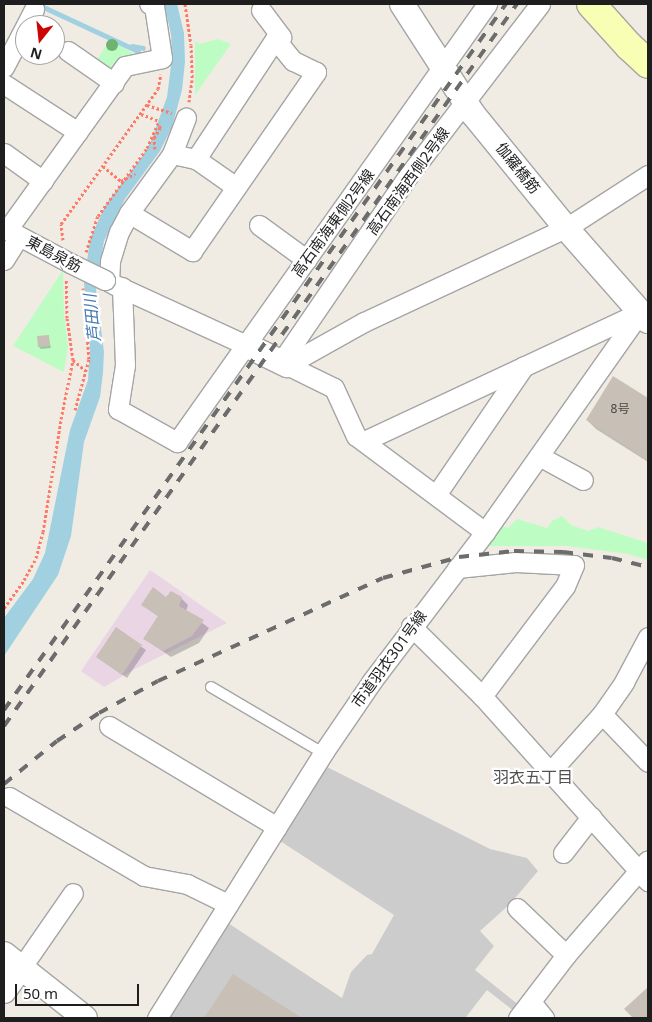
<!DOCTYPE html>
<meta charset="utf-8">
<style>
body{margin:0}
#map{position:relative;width:652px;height:1022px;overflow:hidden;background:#f0ece4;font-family:"Noto Sans","Noto Sans JP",sans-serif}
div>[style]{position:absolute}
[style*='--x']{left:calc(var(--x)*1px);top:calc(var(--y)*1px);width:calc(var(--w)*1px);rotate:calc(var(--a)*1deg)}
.industrial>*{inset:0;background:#ead5e5}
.religious>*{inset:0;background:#ccc}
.park>*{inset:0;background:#bdfdc4}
.water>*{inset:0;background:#a1d1e1}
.shadow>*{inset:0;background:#0003}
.stream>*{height:5px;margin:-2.5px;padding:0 2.5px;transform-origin:2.5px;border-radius:2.5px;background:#a1d1e1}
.building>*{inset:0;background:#c8bfb6}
.path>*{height:3px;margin-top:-1.5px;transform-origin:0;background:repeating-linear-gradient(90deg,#ff7966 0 2.5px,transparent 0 5px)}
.roads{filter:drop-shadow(1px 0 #a5a5a5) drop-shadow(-1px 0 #a5a5a5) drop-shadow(0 1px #a5a5a5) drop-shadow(0 -1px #a5a5a5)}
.service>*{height:10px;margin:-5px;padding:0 5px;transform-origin:5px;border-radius:5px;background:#fff}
.minor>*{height:19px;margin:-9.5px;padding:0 9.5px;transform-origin:9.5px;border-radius:9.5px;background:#fff}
.tertiary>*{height:24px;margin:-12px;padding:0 12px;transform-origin:12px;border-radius:12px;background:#fff}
.secondary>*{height:28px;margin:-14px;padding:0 14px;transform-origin:14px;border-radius:14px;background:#f8feb4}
.rail>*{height:4px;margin-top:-2px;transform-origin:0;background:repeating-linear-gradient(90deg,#6c6c6c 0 10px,transparent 0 20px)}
.bridges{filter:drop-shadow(1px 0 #a5a5a5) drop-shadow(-1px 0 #a5a5a5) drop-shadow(0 1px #a5a5a5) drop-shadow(0 -1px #a5a5a5)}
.minor-bridge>*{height:19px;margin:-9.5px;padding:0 9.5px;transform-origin:9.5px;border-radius:9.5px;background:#fff}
.trees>*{width:12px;height:12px;margin:-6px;border-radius:50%;background:#6eb370}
span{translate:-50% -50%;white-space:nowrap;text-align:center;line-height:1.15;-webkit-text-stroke:4.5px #fff;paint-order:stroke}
.number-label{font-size:12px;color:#484644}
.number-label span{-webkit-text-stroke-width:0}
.street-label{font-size:15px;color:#1e1e1e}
.water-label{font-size:16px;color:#4479b5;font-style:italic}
.neighbourhood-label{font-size:16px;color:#515151}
.frame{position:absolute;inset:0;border:5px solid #1e1e1e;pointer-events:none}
.north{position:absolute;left:15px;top:15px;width:50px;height:50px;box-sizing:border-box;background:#fff;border:1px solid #a5a5a5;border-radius:50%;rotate:196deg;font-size:14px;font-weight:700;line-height:20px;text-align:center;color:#1e1e1e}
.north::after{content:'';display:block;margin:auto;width:18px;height:22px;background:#cd0500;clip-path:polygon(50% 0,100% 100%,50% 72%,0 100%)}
.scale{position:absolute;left:15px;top:984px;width:124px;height:22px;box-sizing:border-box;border:2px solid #1e1e1e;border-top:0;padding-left:6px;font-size:15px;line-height:18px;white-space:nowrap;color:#1e1e1e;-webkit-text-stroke:4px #fff;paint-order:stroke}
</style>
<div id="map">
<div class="industrial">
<i style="clip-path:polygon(150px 570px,227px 623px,135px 669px,104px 687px,81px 671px)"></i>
</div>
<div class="religious">
<i style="clip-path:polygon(323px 765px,490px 849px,527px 858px,538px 871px,510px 904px,480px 931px,494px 946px,475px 970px,520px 1006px,515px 1012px,487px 990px,466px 1017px,468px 1018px,163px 1018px,225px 921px,342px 998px,351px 972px,367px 955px,372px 954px,394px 915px,277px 839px)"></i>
</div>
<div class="park">
<i style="clip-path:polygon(111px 39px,134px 54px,111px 72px,93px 65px)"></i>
<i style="clip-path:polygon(218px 39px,231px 44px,195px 95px,195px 41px,200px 44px)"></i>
<i style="clip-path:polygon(63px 270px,64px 313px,68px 346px,64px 372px,13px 346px)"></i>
<i style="clip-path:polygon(562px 516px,571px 525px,588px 531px,598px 527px,648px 543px,648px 560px,628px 554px,567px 546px,486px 546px,499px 525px,508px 528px,517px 519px,547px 528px,552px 521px)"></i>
</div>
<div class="water">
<i style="clip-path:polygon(164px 4px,177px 4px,184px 33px,185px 62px,182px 90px,172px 127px,160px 151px,125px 199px,104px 241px,96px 290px,104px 352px,103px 373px,100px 397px,84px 442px,71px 536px,58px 575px,4px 656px,4px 618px,33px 579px,45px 553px,70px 430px,88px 380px,90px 349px,84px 283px,90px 239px,106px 204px,143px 155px,151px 141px,167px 97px,172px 58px,171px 34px)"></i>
</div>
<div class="shadow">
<i style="clip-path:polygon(48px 336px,51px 348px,41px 349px,39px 347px)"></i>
<i style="clip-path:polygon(613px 378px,648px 400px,648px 462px,596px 429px,587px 420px)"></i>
<i style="clip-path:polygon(166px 598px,181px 598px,188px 605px,186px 611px,209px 628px,199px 643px,171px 657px,145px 639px,159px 617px,143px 605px)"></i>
<i style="clip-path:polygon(116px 629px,146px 650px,127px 678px,98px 657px)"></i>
<i style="clip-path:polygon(234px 976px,300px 1018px,206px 1018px)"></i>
</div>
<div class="stream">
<i style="--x:39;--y:5;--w:109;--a:24.9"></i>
<i style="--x:132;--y:46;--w:11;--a:10"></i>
</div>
<div class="building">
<i style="clip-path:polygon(49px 335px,50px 346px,38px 347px,37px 336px)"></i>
<i style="clip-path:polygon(613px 376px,648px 398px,648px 460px,586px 420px)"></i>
<i style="clip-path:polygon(153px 587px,166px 597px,171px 591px,182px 597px,179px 606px,204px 620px,192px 636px,163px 651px,143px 639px,158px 616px,141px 605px)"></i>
<i style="clip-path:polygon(116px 627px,142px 645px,122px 675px,96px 657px)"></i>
<i style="clip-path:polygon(233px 974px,302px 1018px,204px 1018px)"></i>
<i style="clip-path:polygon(648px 987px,648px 1018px,633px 1018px,624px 1009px)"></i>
</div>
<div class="path">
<i style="--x:185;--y:4;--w:41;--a:81.7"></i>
<i style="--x:191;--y:45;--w:35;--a:88"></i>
<i style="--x:192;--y:80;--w:22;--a:98"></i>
<i style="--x:147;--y:105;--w:26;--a:18"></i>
<i style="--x:141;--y:114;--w:19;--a:21"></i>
<i style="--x:155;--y:149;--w:11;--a:-95"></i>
<i style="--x:154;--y:138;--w:12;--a:-59"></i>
<i style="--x:160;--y:128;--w:4;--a:-90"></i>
<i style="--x:103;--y:166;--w:23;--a:40"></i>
<i style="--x:121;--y:181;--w:16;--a:-27"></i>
<i style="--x:63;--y:240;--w:16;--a:-97"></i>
<i style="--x:61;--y:224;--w:166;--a:-54.3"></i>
<i style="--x:158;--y:89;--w:15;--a:-79"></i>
<i style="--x:86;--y:252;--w:38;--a:-72"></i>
<i style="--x:98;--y:216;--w:84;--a:-54.2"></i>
<i style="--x:147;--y:148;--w:30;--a:-66"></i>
<i style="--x:73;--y:360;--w:17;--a:40"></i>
<i style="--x:75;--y:410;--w:53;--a:-74.6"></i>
<i style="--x:89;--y:359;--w:71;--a:-94.8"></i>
<i style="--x:4;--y:608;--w:34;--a:-54"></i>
<i style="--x:24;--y:580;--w:25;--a:-61"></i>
<i style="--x:36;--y:558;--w:27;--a:-75"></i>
<i style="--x:43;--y:532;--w:114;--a:-80.9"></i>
<i style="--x:61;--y:419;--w:60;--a:-78.5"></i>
<i style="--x:73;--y:360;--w:42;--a:-98.1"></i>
<i style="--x:67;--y:318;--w:39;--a:-91"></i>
</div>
<div class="roads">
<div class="service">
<i style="--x:211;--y:687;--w:130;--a:30.5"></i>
</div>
<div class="minor">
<i style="--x:261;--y:10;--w:34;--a:53"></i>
<i style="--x:281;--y:37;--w:6;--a:162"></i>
<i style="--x:26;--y:25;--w:18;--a:-63"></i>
<i style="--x:68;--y:51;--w:56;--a:34.8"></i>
<i style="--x:4;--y:67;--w:45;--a:-62.3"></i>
<i style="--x:4;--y:84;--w:88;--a:33"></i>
<i style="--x:4;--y:153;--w:48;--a:35.7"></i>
<i style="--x:172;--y:154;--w:39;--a:-69"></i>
<i style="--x:129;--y:213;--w:73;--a:-53.9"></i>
<i style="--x:172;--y:154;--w:25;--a:12"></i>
<i style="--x:259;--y:225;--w:59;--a:36.1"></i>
<i style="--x:4;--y:228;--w:75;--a:27.9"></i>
<i style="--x:7;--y:230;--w:202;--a:-54.3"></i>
<i style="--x:125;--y:66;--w:38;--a:-12"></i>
<i style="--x:162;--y:58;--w:53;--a:-98.7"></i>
<i style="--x:154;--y:6;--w:5;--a:-158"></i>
<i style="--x:4;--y:260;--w:28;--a:-58"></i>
<i style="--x:109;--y:282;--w:21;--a:-87"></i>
<i style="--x:110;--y:261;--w:30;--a:-73"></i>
<i style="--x:119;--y:232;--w:21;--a:-62"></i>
<i style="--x:129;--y:213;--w:74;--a:31.1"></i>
<i style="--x:192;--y:251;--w:218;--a:-55.3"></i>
<i style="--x:316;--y:72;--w:25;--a:-154"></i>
<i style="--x:293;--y:61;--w:28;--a:-129"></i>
<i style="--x:275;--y:39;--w:144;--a:123.4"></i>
<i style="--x:196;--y:159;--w:49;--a:35"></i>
<i style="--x:113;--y:284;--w:146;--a:24.6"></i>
<i style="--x:122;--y:287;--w:78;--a:87.8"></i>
<i style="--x:125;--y:365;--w:45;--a:99"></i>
<i style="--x:118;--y:409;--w:68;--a:29.2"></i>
<i style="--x:177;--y:442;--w:537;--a:-54.71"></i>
<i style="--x:281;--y:362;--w:225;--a:-55.7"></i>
<i style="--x:408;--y:176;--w:217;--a:-52.5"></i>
<i style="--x:287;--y:365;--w:88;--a:-29.2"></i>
<i style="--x:364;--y:322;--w:223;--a:-25"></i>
<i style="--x:566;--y:228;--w:98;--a:-32.9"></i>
<i style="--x:287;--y:365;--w:52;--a:26.1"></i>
<i style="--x:334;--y:388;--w:53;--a:65.4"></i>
<i style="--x:356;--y:436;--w:161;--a:36.7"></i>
<i style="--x:364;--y:441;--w:303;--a:-25"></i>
<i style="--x:539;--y:456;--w:50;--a:28.6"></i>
<i style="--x:436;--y:495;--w:156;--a:-55.7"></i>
<i style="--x:457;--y:568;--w:59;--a:-5.8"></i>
<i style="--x:516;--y:562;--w:58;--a:3"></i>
<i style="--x:574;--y:565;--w:23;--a:113"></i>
<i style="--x:565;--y:586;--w:138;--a:127"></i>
<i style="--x:411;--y:626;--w:100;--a:44.6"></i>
<i style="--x:482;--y:696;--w:249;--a:48.1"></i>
<i style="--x:602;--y:714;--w:66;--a:46.2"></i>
<i style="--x:109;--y:726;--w:196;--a:31"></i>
<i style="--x:550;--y:772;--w:78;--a:-48.1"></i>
<i style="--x:602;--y:714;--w:39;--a:-55"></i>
<i style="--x:624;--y:682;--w:51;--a:-61.9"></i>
<i style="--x:9;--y:797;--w:156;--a:30.3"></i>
<i style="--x:144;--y:876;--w:44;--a:10.5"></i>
<i style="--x:187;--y:884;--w:46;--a:26"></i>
<i style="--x:563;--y:853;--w:46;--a:-52.1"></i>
<i style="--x:517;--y:908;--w:68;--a:43.8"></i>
<i style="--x:21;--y:968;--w:91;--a:-55.3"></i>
<i style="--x:531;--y:1002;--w:21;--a:51"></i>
<i style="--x:157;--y:1018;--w:316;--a:-57.9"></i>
<i style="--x:325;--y:750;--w:83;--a:-55.7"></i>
<i style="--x:372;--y:681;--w:187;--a:-52.8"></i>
<i style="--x:485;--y:532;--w:269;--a:-54.8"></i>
<i style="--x:518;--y:1018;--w:79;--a:-52.7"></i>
<i style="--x:566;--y:955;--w:125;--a:-49.2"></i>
</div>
<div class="tertiary">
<i style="--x:402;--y:4;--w:131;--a:57.2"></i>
<i style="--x:473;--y:114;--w:147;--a:50.8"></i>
<i style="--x:566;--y:228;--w:124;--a:48.6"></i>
<i style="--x:246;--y:345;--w:46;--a:26"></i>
<i style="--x:4;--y:954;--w:103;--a:38.3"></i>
<i style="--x:4;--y:991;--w:29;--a:-54"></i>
</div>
<div class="secondary">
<i style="--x:591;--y:4;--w:57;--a:47.9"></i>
<i style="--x:629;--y:46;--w:26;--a:43"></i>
</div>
</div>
<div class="rail">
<i style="--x:4;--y:710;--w:866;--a:-54.59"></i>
<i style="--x:4;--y:726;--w:886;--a:-54.61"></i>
<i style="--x:4;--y:784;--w:68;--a:-39.1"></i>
<i style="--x:57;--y:741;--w:50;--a:-33.7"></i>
<i style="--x:99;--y:713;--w:67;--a:-28.5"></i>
<i style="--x:158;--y:681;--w:247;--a:-24.6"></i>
<i style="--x:383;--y:578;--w:79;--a:-15.4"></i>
<i style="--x:459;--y:557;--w:55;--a:-6.2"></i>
<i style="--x:514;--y:551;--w:49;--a:1.2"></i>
<i style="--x:563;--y:552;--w:49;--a:7"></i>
<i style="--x:612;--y:558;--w:37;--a:14"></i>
</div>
<div class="bridges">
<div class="minor-bridge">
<i style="--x:70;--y:263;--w:39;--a:26"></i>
</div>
</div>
<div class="trees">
<i style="left:112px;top:45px"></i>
</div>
<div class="number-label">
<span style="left:620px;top:409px">8号</span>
</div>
<div class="street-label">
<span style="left:518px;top:168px;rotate:51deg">伽羅橋筋</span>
<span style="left:408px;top:181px;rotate:-54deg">高石南海西側2号線</span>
<span style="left:333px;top:223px;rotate:-54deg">高石南海東側2号線</span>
<span style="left:54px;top:254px;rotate:28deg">東島泉筋</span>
<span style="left:389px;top:659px;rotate:-54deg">市道羽衣301号線</span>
</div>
<div class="water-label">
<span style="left:92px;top:318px;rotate:-96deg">芦田川</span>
</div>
<div class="neighbourhood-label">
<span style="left:533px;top:777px">羽衣五丁目</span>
</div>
<div class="frame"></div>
<div class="north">N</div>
<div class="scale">50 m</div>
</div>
